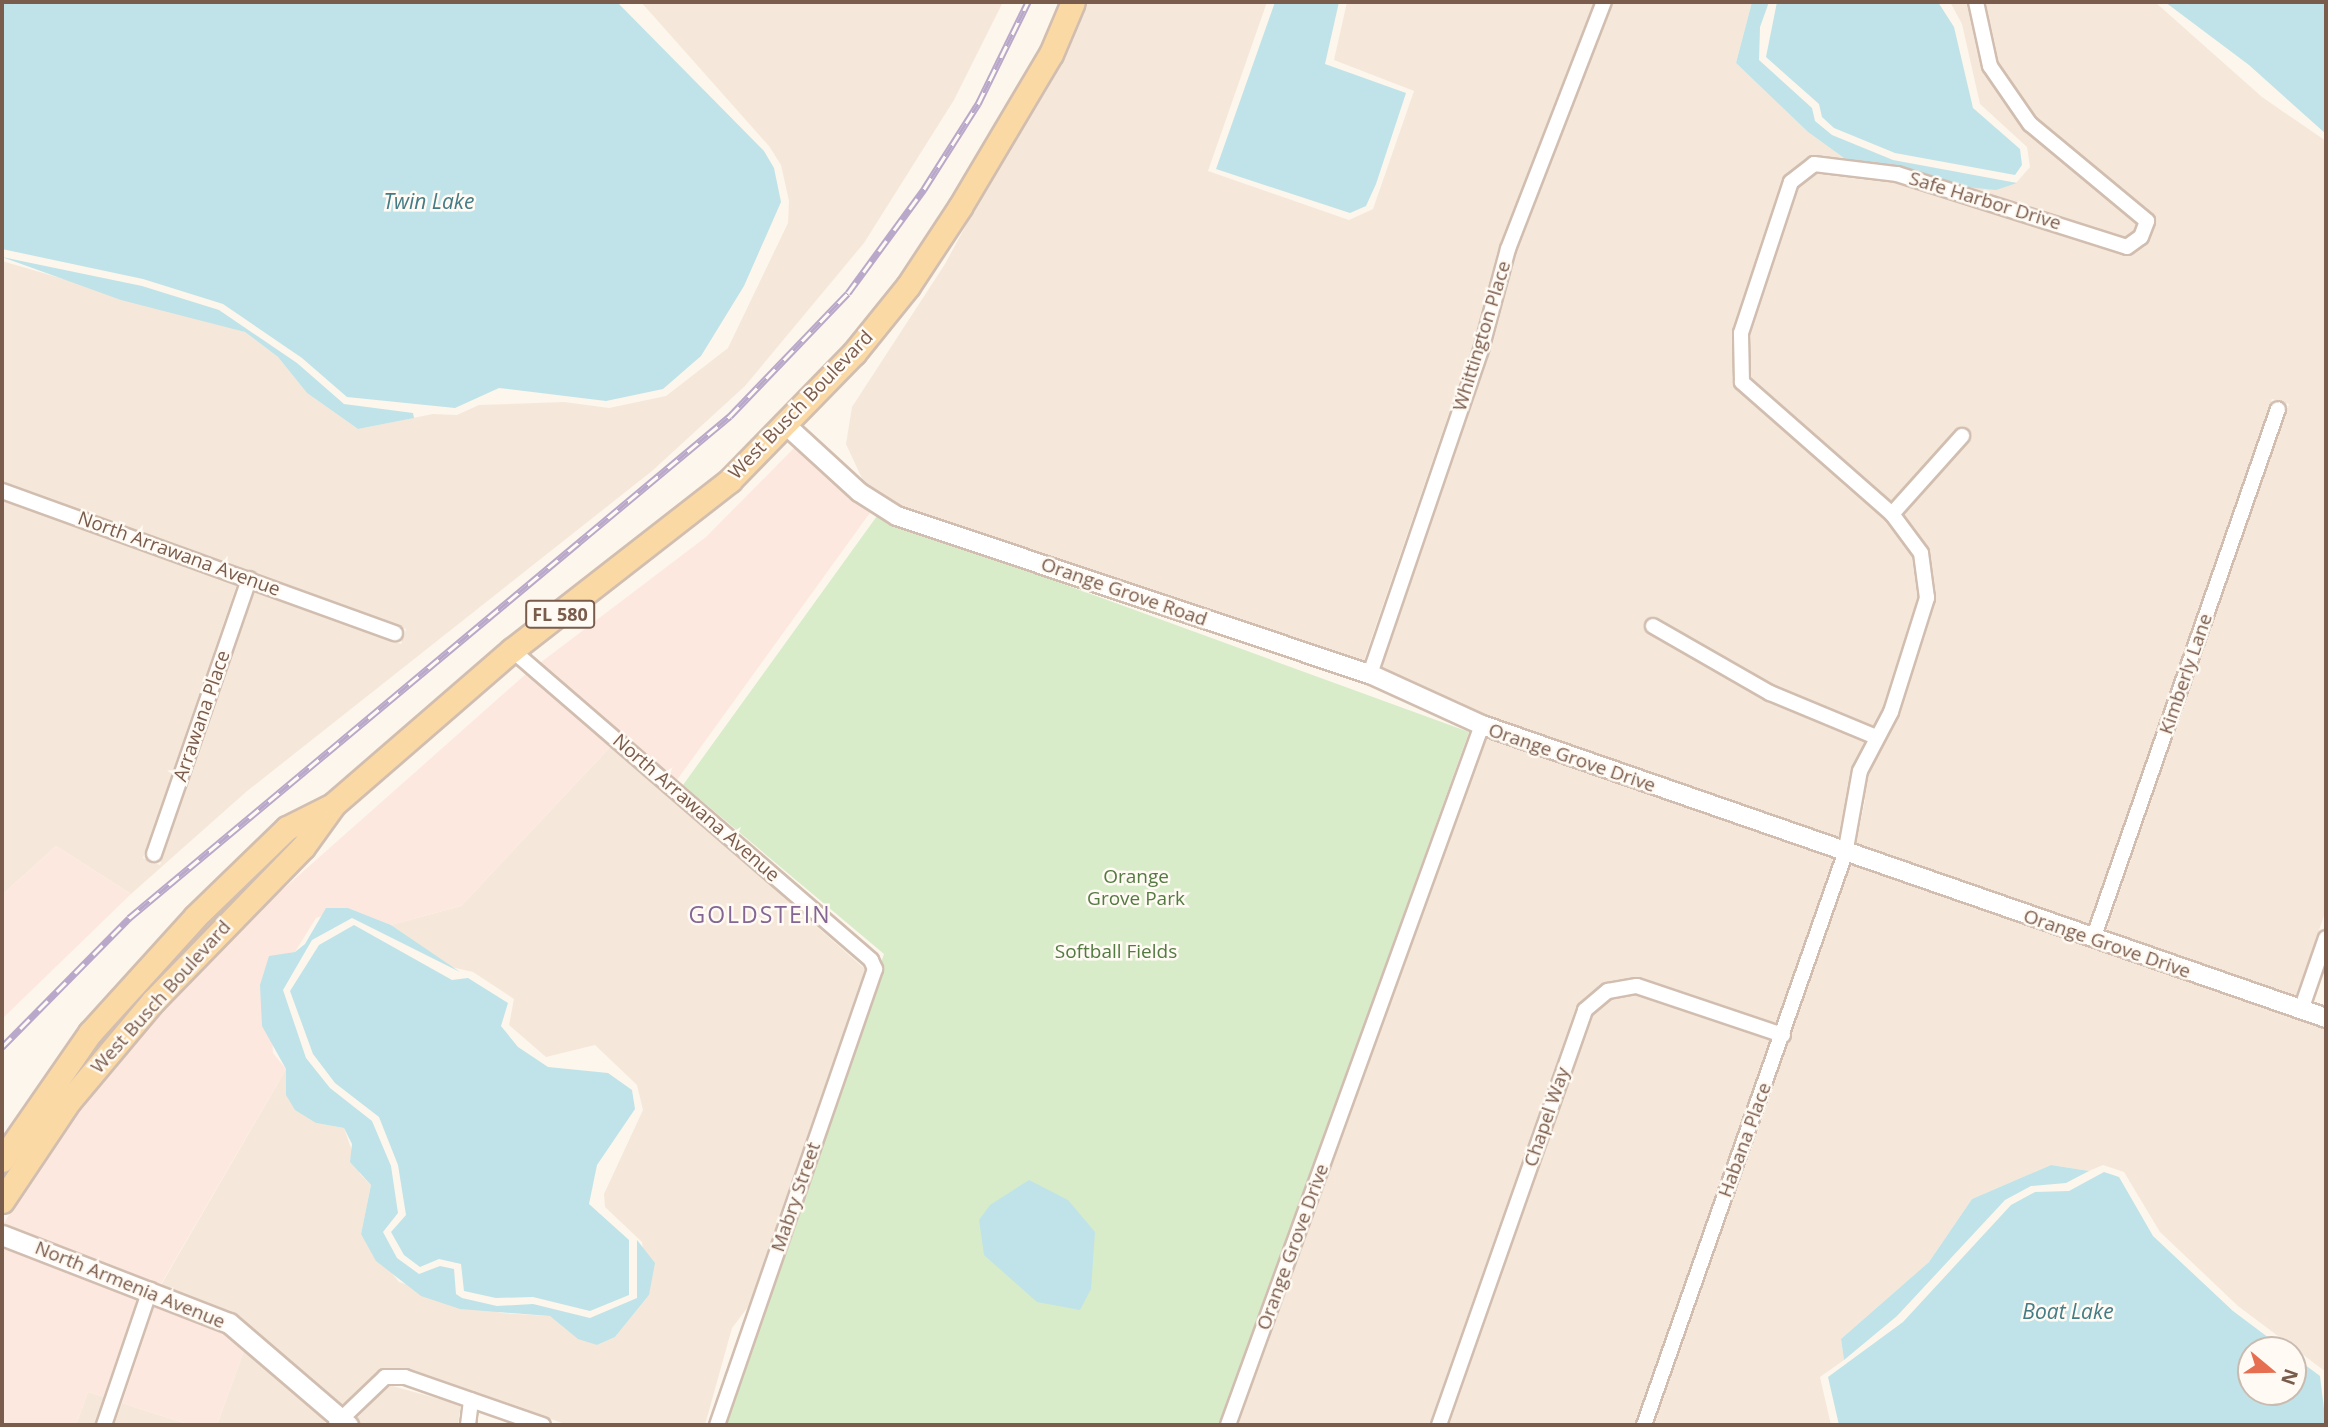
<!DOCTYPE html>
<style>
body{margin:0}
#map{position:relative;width:2328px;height:1427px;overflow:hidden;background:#fdf6ec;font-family:"Open Sans",sans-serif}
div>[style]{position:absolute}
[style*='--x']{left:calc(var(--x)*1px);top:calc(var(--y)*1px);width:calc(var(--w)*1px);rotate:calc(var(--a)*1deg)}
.residential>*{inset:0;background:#f5e8da}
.commercial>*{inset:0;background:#fde8e0}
.green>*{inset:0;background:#d8ecc9}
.water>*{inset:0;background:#bfe3e8}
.roads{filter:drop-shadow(2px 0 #d1beb0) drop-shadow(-2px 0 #d1beb0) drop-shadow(0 2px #d1beb0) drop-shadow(0 -2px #d1beb0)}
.minor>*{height:14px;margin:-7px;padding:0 7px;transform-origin:7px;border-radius:7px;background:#fff}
.tertiary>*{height:18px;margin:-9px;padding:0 9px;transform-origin:9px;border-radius:9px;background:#fff}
.secondary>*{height:19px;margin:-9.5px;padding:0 9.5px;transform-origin:9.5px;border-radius:9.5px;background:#fff}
.primary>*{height:23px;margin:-11.5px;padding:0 11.5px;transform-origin:11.5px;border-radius:11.5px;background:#fbd9a5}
.rail>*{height:7px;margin-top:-3.5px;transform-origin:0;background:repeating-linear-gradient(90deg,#fffaf3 0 13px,#b9a8c9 0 26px);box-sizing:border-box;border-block:2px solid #b9a8c9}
span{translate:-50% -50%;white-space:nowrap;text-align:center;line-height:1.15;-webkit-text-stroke:5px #fffaf3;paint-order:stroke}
.shield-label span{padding:2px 5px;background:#fffaf3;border:2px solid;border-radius:5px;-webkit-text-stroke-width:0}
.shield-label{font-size:18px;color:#7a5c4d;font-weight:700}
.street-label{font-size:19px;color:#7a5c4d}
.park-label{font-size:19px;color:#537a41}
.water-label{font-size:21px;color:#437c86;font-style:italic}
.quarter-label{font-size:23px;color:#846695;letter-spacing:2px}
.frame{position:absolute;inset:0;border:4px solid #7a5c4d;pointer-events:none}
.north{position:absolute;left:2237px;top:1336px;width:70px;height:70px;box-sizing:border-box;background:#fffaf3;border:2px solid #cabbb1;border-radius:50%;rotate:109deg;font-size:19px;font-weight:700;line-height:28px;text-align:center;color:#7a5c4d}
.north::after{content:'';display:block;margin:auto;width:24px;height:32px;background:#e76f51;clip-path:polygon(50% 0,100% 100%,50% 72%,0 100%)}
</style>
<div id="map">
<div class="residential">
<i style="clip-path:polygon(641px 2px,1003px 2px,954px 100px,864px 243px,745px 386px,652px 471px,246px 792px,131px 894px,56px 846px,2px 895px,2px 499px,237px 584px,143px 858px,160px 865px,255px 590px,401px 644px,406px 629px,2px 482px,2px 261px,245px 332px,278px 357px,307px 393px,358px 429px,433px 414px,457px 415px,479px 405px,564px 402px,609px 408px,666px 396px,728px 348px,788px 223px,789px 201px,781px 165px,769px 146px)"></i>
<i style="clip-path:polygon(1087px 2px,1267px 2px,1208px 171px,1349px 220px,1373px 209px,1414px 91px,1334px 60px,1347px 2px,1594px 2px,1499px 246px,1473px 343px,1363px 663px,901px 509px,865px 485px,846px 444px,852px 407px,945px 264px)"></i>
<i style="clip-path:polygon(1613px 2px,1752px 2px,1736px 63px,1808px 132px,1844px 158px,2016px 183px,2030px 167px,2027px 147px,1980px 104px,1962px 24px,1950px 2px,2155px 2px,2262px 97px,2326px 141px,2326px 910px,2295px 999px,2105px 934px,2289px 404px,2272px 399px,2087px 929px,1855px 849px,1865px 800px,1847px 796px,1837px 843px,1454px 706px,1381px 670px,1491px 349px,1517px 252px)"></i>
<i style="clip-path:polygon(1488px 735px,1833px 859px,1777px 1024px,1639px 978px,1601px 985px,1576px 1007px,1429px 1425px,1238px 1425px)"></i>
<i style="clip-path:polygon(611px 746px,865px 969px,748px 1307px,732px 1328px,705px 1425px,568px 1425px,408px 1369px,378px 1371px,341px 1407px,234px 1316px,161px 1285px,286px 1069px,286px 1095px,316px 1123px,344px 1128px,360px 1174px,371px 1185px,361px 1234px,399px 1282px,501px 1313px,550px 1316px,597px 1345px,615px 1337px,649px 1295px,642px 1242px,605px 1207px,604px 1194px,643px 1110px,637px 1085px,595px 1045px,546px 1057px,509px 1025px,514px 999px,473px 972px,451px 967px,391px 925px,461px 906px)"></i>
<i style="clip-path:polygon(1851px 865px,2326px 1027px,2326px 1372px,2238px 1306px,2160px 1232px,2124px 1172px,2103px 1165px,2089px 1171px,2051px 1165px,1972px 1199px,1929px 1262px,1841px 1339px,1844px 1360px,1820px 1377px,1831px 1425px,1654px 1425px)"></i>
<i style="clip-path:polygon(1637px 994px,1771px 1039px,1634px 1425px,1449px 1425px,1593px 1015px,1612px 999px)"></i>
<i style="clip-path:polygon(246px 1345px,329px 1419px,322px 1425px,217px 1425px)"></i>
<i style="clip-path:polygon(389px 1385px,461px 1405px,458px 1425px,361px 1425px,355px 1420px)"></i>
<i style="clip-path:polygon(88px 1392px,104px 1397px,95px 1425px,76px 1425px)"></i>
<i style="clip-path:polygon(122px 1403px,190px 1425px,114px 1425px)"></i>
</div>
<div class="commercial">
<i style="clip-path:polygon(796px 446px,872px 510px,677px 780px,540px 663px,706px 537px)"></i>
<i style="clip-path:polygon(527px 673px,611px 746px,461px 906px,391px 925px,348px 908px,316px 918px,295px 952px,269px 957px,273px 1053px,286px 1069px,161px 1284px,2px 1226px,78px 1104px,209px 955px)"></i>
<i style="clip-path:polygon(56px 846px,131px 894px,2px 1019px,2px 895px)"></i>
<i style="clip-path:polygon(2px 1243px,139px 1294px,104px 1397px,88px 1392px,76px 1425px,2px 1425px)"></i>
<i style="clip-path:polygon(156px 1301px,246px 1345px,217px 1425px,190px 1425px,122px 1403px)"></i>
</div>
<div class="green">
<i style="clip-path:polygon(877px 516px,1469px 732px,1220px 1425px,723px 1425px,884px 954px,683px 785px)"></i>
</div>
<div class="water">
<i style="clip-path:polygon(2px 2px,617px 2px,764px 151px,774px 168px,781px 202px,744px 286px,701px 356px,663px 389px,606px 401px,499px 388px,455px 408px,347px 397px,302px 358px,223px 304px,143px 279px,2px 249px)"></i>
<i style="clip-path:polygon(1275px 2px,1339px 2px,1325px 64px,1406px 93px,1376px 184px,1366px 206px,1350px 213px,1216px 169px)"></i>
<i style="clip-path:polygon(1752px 2px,1769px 2px,1760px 27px,1759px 60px,1812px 108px,1815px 121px,1832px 135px,1893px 160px,2017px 183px,1996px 190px,1957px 186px,1844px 158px,1808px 132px,1736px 63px)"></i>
<i style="clip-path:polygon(1777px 2px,1938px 2px,1954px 27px,1973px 108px,2020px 149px,2022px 165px,2015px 175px,1895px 153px,1834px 128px,1822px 117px,1819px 104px,1766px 57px)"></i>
<i style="clip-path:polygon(2165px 2px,2326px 2px,2326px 134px,2249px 65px)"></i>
<i style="clip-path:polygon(2px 257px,142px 286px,219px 310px,297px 363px,344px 404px,413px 413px,414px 418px,358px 429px,307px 393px,278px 357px,245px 332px,121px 300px)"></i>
<i style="clip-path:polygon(326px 908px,348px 908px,391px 925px,460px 972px,352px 918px,312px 940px,283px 990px,306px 1058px,330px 1088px,372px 1121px,391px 1166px,398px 1213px,383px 1232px,397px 1258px,419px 1274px,440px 1266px,454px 1269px,456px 1294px,462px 1298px,497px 1306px,533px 1304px,590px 1318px,637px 1298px,637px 1240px,655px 1263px,649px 1295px,615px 1337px,597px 1345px,578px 1339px,550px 1316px,460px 1309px,421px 1296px,376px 1261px,361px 1234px,371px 1185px,350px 1162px,352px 1144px,344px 1128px,316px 1123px,295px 1110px,286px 1095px,286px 1069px,262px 1026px,260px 985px,269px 956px,295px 952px,305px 944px)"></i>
<i style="clip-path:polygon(354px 925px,452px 980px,468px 978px,508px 1003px,501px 1026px,518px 1047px,548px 1067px,608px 1073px,632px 1090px,635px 1109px,597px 1165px,589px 1204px,629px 1240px,629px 1295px,590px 1311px,533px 1297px,496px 1298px,464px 1291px,461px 1264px,439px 1259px,420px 1267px,404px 1255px,391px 1232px,406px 1215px,398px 1165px,379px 1117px,335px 1083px,313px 1054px,290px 991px,319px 945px)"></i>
<i style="clip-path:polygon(2051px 1165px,2089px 1171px,2066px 1183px,2031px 1186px,2005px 1200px,1897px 1316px,1844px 1360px,1841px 1339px,1929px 1262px,1972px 1199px)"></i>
<i style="clip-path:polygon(2104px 1172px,2119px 1177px,2153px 1236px,2233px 1311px,2285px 1350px,2251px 1350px,2251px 1392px,2293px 1392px,2293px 1356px,2320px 1376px,2326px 1425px,1839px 1425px,1828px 1377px,1903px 1322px,2011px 1205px,2035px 1192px,2069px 1191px)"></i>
<i style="clip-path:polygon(1029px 1180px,1068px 1200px,1095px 1232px,1091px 1289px,1080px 1310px,1037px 1302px,984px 1255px,979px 1220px,990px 1205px)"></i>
</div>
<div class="roads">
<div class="minor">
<i style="--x:2;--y:491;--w:418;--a:19.9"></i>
<i style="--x:1892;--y:514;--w:105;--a:-48.1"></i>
<i style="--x:1653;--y:626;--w:135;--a:29.8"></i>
<i style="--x:1770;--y:693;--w:115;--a:22.5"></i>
<i style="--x:512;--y:650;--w:474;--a:40.8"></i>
<i style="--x:871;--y:960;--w:10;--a:66"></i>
<i style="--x:875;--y:969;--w:483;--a:109.1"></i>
<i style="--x:1370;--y:674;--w:347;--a:-71.1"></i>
<i style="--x:1482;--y:346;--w:100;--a:-75"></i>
<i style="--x:1508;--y:249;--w:265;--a:-68.8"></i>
<i style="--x:154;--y:854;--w:291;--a:-70.9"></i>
<i style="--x:2093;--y:939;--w:561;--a:-70.76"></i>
<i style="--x:2301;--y:1010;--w:76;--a:-70.9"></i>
<i style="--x:336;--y:1424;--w:68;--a:-43.8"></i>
<i style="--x:385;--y:1377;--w:20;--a:0"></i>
<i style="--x:405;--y:1377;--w:146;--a:19.2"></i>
<i style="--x:104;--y:1425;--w:143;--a:-71.2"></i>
<i style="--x:468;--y:1425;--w:25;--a:-83"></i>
<i style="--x:1228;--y:1425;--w:745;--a:-70.06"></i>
<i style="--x:1439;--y:1425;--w:440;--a:-70.6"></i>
<i style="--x:1585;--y:1010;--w:30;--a:-40"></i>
<i style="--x:1608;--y:991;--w:29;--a:-10"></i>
<i style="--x:1637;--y:986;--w:154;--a:18.6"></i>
<i style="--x:1644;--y:1425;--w:605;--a:-70.61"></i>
<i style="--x:1845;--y:854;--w:84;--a:-79.8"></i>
<i style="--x:1860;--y:771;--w:67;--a:-62.3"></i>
<i style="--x:1891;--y:712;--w:120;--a:-72.5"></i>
<i style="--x:1927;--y:598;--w:45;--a:-97.6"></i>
<i style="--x:1921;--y:553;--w:49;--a:-126.6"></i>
<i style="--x:1892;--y:514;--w:200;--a:-138.7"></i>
<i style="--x:1742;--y:382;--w:49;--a:-91.2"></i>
<i style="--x:1741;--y:333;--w:159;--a:-71.7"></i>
<i style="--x:1791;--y:182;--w:29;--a:-38"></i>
<i style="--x:1814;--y:164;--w:84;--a:6.9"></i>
<i style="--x:1897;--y:174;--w:241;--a:17.6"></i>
<i style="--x:2127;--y:247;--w:17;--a:-36"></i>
<i style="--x:2141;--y:237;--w:17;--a:-69"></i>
<i style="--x:2147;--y:221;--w:152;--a:-140.3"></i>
<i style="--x:2030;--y:124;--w:70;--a:-124.6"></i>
<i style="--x:1990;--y:66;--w:66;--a:-102.3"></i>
</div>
<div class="tertiary">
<i style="--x:787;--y:426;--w:98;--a:42.5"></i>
<i style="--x:859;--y:492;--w:45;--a:32.3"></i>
<i style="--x:897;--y:516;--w:499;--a:18.5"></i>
<i style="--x:1370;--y:674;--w:123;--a:24.5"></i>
<i style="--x:1482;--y:725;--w:893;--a:19.14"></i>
</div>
<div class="secondary">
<i style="--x:2;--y:1235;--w:243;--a:21.2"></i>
<i style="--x:229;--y:1323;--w:157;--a:40.6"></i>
</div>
<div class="primary">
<i style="--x:2;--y:1160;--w:155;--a:-55.3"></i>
<i style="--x:90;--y:1033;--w:156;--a:-47.8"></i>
<i style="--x:195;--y:917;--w:128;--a:-44.1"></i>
<i style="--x:287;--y:828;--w:49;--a:-26.6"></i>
<i style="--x:2;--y:1201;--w:120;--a:-56.2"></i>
<i style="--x:69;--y:1101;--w:131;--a:-50"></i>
<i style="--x:153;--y:1001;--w:215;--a:-45.8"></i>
<i style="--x:303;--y:847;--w:53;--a:-54.2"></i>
<i style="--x:334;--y:804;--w:235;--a:-40.9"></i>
<i style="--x:512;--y:650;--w:276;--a:-37.9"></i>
<i style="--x:730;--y:480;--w:177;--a:-45.7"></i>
<i style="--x:854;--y:353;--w:86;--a:-51.1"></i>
<i style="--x:908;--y:286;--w:95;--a:-56.6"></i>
<i style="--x:960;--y:207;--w:178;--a:-59.3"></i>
<i style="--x:1051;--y:54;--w:56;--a:-67.1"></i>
</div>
</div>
<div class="rail">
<i style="--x:2;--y:1047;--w:181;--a:-45.4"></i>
<i style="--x:129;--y:918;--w:783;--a:-39.87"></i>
<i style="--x:730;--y:416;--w:170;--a:-46.2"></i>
<i style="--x:848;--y:293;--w:129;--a:-53.8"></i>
<i style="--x:924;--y:189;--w:101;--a:-57.6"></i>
<i style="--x:978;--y:104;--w:114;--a:-63.9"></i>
</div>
<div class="shield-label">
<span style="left:560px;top:614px">FL 580</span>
</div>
<div class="street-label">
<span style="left:1985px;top:201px;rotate:17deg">Safe Harbor Drive</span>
<span style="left:1482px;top:336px;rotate:-73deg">Whittington Place</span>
<span style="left:801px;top:405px;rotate:-46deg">West Busch Boulevard</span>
<span style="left:179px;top:554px;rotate:20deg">North Arrawana Avenue</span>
<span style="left:1124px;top:592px;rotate:19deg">Orange Grove Road</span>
<span style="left:2186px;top:674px;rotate:-71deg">Kimberly Lane</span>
<span style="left:202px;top:716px;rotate:-71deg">Arrawana Place</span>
<span style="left:1572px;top:758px;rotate:19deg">Orange Grove Drive</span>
<span style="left:696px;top:808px;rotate:41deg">North Arrawana Avenue</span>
<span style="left:2107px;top:944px;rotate:19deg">Orange Grove Drive</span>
<span style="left:161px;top:997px;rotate:-48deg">West Busch Boulevard</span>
<span style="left:1547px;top:1117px;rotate:-71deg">Chapel Way</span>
<span style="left:1745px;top:1140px;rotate:-70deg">Habana Place</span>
<span style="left:796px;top:1197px;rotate:-71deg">Mabry Street</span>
<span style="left:1293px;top:1247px;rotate:-70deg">Orange Grove Drive</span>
<span style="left:130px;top:1285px;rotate:22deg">North Armenia Avenue</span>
</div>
<div class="park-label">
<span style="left:1136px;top:888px">Orange<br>Grove Park</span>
<span style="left:1116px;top:952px">Softball Fields</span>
</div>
<div class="water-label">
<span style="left:429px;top:201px">Twin Lake</span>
<span style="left:2068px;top:1311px">Boat Lake</span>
</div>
<div class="quarter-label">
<span style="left:760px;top:914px">GOLDSTEIN</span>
</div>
<div class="frame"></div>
<div class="north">N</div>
</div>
